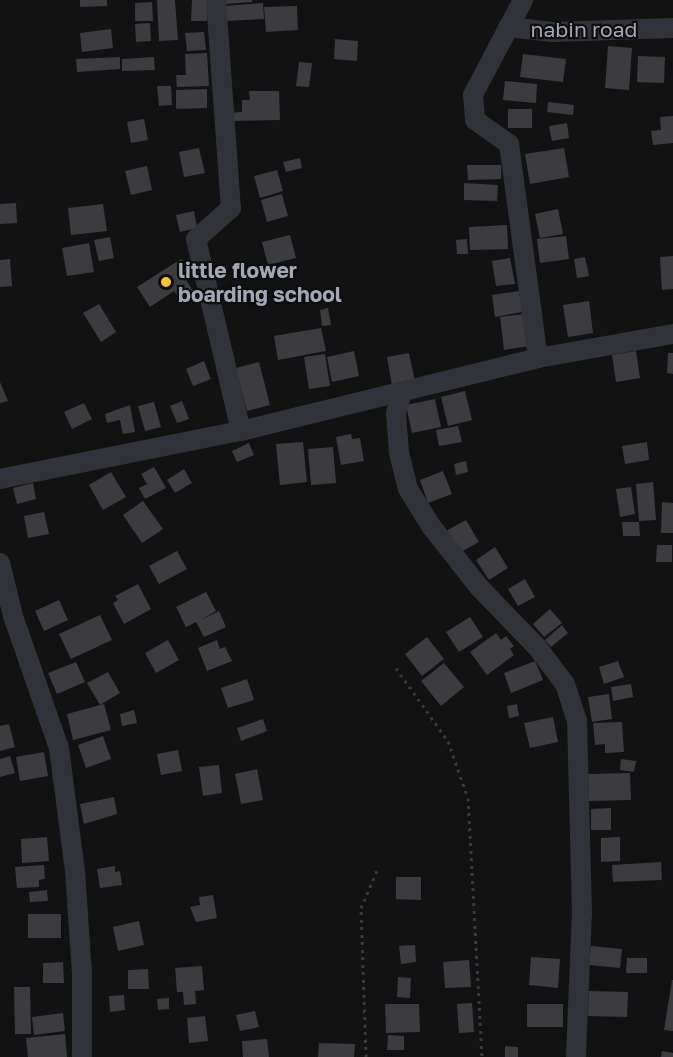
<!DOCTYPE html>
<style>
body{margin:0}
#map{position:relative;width:673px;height:1057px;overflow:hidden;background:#121213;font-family:"Golos Text",sans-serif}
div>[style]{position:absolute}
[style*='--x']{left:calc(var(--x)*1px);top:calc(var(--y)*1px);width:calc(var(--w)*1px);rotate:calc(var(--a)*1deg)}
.building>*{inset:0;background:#3c3b40}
.path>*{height:3px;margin-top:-1.5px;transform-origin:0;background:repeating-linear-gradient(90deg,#383a3f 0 3px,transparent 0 7.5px)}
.street>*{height:20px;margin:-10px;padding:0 10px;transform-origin:10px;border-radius:10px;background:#323338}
.dots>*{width:16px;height:16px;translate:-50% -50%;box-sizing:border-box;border:3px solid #0d0d0e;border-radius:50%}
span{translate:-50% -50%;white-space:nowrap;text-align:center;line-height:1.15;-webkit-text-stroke:4.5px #0d0d0e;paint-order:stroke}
.street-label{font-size:21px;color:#a3a6b4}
.poi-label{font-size:21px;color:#a3a6b4;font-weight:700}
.left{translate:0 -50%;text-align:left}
</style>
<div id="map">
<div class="building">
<i style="clip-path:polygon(80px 0,107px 0,107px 6px,80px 7px)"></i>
<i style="clip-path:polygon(157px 0,175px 0,178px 40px,159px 41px)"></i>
<i style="clip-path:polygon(192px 0,207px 0,207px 21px,191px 21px)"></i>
<i style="clip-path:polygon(224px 0,252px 0,252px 2px,225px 4px)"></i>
<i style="clip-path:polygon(152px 2px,153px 21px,135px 21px,135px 3px)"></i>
<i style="clip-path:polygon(263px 3px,264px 19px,226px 21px,225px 6px)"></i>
<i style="clip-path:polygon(297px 6px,298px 30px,266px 32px,264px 7px)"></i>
<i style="clip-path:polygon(150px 23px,151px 41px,136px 42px,135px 24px)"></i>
<i style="clip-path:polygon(111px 29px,113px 48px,82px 52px,80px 33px)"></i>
<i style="clip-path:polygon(204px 32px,206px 50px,187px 51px,185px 33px)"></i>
<i style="clip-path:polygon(335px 39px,358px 41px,357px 61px,334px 59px)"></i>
<i style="clip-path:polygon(608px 46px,632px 48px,629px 90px,605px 88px)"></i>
<i style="clip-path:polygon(207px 53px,209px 86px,177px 87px,176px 75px,186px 75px,185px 54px)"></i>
<i style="clip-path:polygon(523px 54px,566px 59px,563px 82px,520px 77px)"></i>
<i style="clip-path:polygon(638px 56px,665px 57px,664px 83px,637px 82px)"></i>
<i style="clip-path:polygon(120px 57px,120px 69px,77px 72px,76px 59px)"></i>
<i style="clip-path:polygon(154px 57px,155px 70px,122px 71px,122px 59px)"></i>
<i style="clip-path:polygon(299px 62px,312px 63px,309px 87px,296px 86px)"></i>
<i style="clip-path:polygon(505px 81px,537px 84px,536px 103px,503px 100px)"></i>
<i style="clip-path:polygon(157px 86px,171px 86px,172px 105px,159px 106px)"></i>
<i style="clip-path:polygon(207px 89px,207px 108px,176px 109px,176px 90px)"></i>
<i style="clip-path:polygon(249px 91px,279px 91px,280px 120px,230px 121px,229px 113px,242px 112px,242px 100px,250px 100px)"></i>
<i style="clip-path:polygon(548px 102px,574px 105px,573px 115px,547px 112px)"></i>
<i style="clip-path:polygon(508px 109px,532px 109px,532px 128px,508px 128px)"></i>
<i style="clip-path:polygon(673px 116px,673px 143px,653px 145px,651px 131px,661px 130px,660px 117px)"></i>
<i style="clip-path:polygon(144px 119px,148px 140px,131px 143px,127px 122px)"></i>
<i style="clip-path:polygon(567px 123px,569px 138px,552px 141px,549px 126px)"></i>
<i style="clip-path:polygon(199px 148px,205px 173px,184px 177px,179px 152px)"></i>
<i style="clip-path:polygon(564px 148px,569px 177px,530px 184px,525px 154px)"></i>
<i style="clip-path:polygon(300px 158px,302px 168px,286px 172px,283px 162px)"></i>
<i style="clip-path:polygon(467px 165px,501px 165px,501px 179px,468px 180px)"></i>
<i style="clip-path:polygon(147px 166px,152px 190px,131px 195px,125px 171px)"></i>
<i style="clip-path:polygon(277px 170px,283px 191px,260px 198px,254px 176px)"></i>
<i style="clip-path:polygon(464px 183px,498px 185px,497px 201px,464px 200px)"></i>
<i style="clip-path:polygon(282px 194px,288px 216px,267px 222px,261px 200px)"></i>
<i style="clip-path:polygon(16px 203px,17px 223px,0 224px,0 204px)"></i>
<i style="clip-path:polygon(103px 204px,107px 231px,71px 235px,68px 208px)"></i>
<i style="clip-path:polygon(558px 209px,563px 234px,540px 238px,535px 214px)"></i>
<i style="clip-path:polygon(194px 211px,197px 228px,180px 232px,176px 215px)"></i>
<i style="clip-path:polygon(507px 225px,508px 249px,470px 250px,469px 227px)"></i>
<i style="clip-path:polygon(290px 235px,296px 258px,268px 265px,262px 242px)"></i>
<i style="clip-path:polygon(566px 236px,569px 259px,540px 263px,537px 239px)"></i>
<i style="clip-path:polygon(110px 237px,114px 258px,99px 261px,94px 240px)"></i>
<i style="clip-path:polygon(467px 239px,468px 254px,457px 254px,456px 240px)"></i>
<i style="clip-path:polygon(89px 243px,94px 272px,67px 276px,62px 248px)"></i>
<i style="clip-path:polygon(673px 256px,673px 289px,662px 290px,660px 257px)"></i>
<i style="clip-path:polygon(585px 257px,589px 276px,577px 278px,574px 259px)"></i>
<i style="clip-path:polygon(510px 258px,515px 284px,496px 286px,492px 261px)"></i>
<i style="clip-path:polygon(10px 259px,12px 286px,0 287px,0 260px)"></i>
<i style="clip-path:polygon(181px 259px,191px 274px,185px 278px,195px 294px,182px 303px,174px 291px,150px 307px,137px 287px)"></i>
<i style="clip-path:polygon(519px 291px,522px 312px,495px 317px,492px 295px)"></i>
<i style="clip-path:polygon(589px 301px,593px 333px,568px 337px,563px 305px)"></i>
<i style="clip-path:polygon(99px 304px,116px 332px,101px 342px,83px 313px)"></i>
<i style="clip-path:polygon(328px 308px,331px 325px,322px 326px,320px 310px)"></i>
<i style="clip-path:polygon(524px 314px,529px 346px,504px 350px,500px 317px)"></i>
<i style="clip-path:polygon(321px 328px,326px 351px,278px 360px,274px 336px)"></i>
<i style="clip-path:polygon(354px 351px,359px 376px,332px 382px,327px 357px)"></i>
<i style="clip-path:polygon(636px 351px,640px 378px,616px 382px,612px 355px)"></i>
<i style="clip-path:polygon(409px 353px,415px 382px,392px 386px,387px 357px)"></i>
<i style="clip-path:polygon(668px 353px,673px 353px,673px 374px,667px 373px)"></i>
<i style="clip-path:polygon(325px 354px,330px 386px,309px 389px,304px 357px)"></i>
<i style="clip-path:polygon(204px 361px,211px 379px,193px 386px,186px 369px)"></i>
<i style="clip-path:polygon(259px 362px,270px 405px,247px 411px,236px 368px)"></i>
<i style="clip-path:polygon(0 382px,8px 401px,0 403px)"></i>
<i style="clip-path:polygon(465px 391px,472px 420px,448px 426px,441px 397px)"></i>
<i style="clip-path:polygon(435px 399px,441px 427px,412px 433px,406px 405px)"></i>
<i style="clip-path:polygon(182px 401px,189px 419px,177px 423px,170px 406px)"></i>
<i style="clip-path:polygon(154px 402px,161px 427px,145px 431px,138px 406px)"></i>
<i style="clip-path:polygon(84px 403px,92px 419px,72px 429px,64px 412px)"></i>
<i style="clip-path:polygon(130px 405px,135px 432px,123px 434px,120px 420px,107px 423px,105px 414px)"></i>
<i style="clip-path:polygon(458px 426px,462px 442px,439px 446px,436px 430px)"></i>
<i style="clip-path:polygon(351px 434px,352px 439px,360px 438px,364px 461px,341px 465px,336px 437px)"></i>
<i style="clip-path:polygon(303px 442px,307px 482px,280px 485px,276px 444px)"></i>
<i style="clip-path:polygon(647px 442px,649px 460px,625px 464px,622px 446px)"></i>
<i style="clip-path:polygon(249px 443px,254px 455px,237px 462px,232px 451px)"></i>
<i style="clip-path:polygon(333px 447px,336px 483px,311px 485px,308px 449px)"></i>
<i style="clip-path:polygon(466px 461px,468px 472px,456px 475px,454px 464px)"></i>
<i style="clip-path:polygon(154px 467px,166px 488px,145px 499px,139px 488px,147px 484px,141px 474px)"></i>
<i style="clip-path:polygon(184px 469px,192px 483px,175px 493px,167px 480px)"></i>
<i style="clip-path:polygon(443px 471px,452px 494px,428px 503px,420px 480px)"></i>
<i style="clip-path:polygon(111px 472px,126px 497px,103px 510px,89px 485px)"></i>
<i style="clip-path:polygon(653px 482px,656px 520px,639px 521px,636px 484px)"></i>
<i style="clip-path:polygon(33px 483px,36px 499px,17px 504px,13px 488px)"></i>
<i style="clip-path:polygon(631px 487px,635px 514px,620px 517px,616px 489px)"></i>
<i style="clip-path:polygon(143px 501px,163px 529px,142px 543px,123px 515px)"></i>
<i style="clip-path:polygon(662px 502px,673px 503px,673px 533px,661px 533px)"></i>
<i style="clip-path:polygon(44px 512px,49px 534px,28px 538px,24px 516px)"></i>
<i style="clip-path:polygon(466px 520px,479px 542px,459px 553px,446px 531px)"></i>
<i style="clip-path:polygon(622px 522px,639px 522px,640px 536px,623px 536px)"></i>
<i style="clip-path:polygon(657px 545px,672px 545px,672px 562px,656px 562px)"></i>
<i style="clip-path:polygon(495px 547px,508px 568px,489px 580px,476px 560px)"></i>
<i style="clip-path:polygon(177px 551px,187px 569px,159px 584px,149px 566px)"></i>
<i style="clip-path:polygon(525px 579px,535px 597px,518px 606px,508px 589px)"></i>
<i style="clip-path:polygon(138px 584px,151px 609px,124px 624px,113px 603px,118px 600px,115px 596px)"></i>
<i style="clip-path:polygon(206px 592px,216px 611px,201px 620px,219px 611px,226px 627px,204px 637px,196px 622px,186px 627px,176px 607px)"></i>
<i style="clip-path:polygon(59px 600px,68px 620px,44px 631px,35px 611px)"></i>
<i style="clip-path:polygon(550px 609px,562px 623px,544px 637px,533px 624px)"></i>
<i style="clip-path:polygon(100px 615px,112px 640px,71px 659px,59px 634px)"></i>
<i style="clip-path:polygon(470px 617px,483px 637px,459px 652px,446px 632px)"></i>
<i style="clip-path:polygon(562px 625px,568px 633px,551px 647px,545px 640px)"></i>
<i style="clip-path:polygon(496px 633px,501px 640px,506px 636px,514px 646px,510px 649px,514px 655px,487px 675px,470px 652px)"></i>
<i style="clip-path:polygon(427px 637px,444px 659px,422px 676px,405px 654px)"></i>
<i style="clip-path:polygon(168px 640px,179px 660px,156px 673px,145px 653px)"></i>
<i style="clip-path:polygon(217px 640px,220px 649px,225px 647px,232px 661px,207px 671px,198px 648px)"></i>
<i style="clip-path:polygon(535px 661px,543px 680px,511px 693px,504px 673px)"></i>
<i style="clip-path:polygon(618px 661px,624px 677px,604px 684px,599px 667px)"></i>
<i style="clip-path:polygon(76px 662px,85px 682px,57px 694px,48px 673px)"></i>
<i style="clip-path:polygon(444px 663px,464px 687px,441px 706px,421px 681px)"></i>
<i style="clip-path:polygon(108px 672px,120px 693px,100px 705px,87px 683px)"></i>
<i style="clip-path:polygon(247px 679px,254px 700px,228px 708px,221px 688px)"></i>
<i style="clip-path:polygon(631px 684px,633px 697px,613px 701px,611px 687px)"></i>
<i style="clip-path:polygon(609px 694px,612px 719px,592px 722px,588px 697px)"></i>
<i style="clip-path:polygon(104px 704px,111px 730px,73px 740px,67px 714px)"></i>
<i style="clip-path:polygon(517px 704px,519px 716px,509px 718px,507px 706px)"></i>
<i style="clip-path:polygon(134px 710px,137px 723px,122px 726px,120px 714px)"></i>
<i style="clip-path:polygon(553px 717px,558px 742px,530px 748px,524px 723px)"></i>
<i style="clip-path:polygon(263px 719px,267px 731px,241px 741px,237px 728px)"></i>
<i style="clip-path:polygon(622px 722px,624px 752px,605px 753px,605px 744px,595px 745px,593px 723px)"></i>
<i style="clip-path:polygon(9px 724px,15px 747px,0 751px,0 726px)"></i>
<i style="clip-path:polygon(103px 736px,111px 759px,86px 768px,78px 745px)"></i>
<i style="clip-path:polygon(178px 750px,182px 771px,161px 775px,157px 754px)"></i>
<i style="clip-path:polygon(44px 752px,48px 776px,20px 781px,16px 757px)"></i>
<i style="clip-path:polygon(10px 756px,15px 773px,0 777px,0 759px)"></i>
<i style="clip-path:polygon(621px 759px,636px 761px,634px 772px,620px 770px)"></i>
<i style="clip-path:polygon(219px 765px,222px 793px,203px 796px,199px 767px)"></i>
<i style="clip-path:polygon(257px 769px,263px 800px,241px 804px,235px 774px)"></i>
<i style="clip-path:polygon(630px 773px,631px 800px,589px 801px,588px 774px)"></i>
<i style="clip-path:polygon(114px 797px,117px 814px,84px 824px,80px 804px)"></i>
<i style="clip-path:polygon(611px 808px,611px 830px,591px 830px,591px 809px)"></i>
<i style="clip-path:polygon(47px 837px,49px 861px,22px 863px,21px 839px)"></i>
<i style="clip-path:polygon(620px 837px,620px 861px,601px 862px,601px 838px)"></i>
<i style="clip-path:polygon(661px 862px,662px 880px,613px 882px,612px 865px)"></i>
<i style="clip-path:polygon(44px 865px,45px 879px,39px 880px,39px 887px,17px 888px,15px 867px)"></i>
<i style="clip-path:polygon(115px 866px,115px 872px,120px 871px,122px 885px,100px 888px,97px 869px)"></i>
<i style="clip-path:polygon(396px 877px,421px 877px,421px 900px,396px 899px)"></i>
<i style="clip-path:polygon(47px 890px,48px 901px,30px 902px,29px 892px)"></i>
<i style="clip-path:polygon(213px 895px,217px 918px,196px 922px,190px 907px,200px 905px,199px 897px)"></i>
<i style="clip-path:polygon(28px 914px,61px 914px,61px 938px,28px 938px)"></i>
<i style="clip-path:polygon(139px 921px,144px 945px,118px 951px,113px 927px)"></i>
<i style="clip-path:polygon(415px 945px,416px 962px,401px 964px,399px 946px)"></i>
<i style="clip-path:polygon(591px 946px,622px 949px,620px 968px,589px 965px)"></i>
<i style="clip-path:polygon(531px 957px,560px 959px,558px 988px,529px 985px)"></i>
<i style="clip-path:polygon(627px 958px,647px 958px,647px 973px,626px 973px)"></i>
<i style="clip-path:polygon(469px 960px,471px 987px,445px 988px,443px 962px)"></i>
<i style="clip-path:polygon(63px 962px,64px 983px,43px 983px,43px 963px)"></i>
<i style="clip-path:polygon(202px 966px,204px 990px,195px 991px,196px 1004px,184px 1005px,183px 992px,177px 992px,175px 968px)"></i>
<i style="clip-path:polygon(148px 969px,149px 989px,128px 989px,128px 970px)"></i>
<i style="clip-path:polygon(398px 977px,411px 978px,410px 998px,397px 997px)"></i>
<i style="clip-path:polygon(672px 980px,673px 980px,673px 1031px,664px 1030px)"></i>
<i style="clip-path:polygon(14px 987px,30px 987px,31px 1034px,15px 1034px)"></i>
<i style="clip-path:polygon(589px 991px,628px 992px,627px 1017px,588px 1016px)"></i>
<i style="clip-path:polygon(124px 995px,125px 1010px,110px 1012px,109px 996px)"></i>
<i style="clip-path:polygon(169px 998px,169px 1009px,158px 1010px,157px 999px)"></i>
<i style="clip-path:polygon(472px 1003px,474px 1032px,459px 1033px,457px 1004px)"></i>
<i style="clip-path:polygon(385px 1004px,419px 1004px,420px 1032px,386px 1033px)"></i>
<i style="clip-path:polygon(527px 1004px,563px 1004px,563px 1027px,527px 1027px)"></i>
<i style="clip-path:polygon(255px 1011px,259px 1027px,240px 1031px,236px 1015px)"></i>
<i style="clip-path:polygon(63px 1013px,65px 1031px,34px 1035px,32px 1017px)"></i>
<i style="clip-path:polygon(205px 1016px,208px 1041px,189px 1043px,187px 1018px)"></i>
<i style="clip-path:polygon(65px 1034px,67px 1057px,28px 1057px,26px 1038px)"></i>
<i style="clip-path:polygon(388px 1035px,404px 1036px,404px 1050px,387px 1050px)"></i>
<i style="clip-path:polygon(267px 1039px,269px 1057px,243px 1057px,242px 1041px)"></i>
<i style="clip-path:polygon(319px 1043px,355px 1044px,354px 1057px,318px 1057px)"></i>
<i style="clip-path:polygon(505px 1046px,518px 1047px,518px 1057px,505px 1057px)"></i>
<i style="clip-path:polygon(662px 1051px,673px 1053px,673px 1057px,661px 1057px)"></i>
</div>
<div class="path">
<i style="--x:396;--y:668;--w:90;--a:54.5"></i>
<i style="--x:448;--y:741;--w:60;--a:70.7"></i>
<i style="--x:468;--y:798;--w:259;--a:86.9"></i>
<i style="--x:366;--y:1057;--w:149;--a:-91.9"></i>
<i style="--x:361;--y:908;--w:43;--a:-67"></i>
</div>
<div class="street">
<i style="--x:216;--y:0;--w:209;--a:85.9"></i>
<i style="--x:231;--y:208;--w:47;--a:138.5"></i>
<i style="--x:196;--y:239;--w:197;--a:76.8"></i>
<i style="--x:523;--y:0;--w:107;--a:117.8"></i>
<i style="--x:473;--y:95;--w:25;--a:85"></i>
<i style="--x:475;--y:120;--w:42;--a:35.2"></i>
<i style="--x:509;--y:144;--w:216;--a:82.3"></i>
<i style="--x:508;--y:27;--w:45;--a:6.3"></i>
<i style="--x:553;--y:32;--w:120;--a:-1.9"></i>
<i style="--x:402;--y:392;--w:22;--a:106"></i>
<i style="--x:396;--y:413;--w:40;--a:85.7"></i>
<i style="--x:399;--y:453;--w:37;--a:76"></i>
<i style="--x:408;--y:489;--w:44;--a:58.1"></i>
<i style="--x:431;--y:526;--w:78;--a:51.8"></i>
<i style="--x:479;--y:587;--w:83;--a:46"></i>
<i style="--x:537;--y:647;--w:46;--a:52.9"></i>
<i style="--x:565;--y:684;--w:39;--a:72"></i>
<i style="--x:577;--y:721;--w:191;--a:88.5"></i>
<i style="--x:582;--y:912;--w:145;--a:92.4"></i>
<i style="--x:0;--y:479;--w:246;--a:-11.3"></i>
<i style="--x:241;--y:431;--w:306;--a:-13.8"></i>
<i style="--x:538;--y:358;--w:137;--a:-10.1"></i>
<i style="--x:0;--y:563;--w:55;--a:76.2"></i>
<i style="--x:13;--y:616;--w:140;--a:70.8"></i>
<i style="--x:59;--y:748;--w:124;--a:82.6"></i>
<i style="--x:75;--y:871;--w:104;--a:86.1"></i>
<i style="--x:82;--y:975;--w:82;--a:90"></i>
</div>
<div class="dots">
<i style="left:166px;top:282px;background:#f6c827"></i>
</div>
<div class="street-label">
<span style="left:584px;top:29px">nabin road</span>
</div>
<div class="poi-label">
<span class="left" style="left:178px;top:282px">little flower<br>boarding school</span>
</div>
</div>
